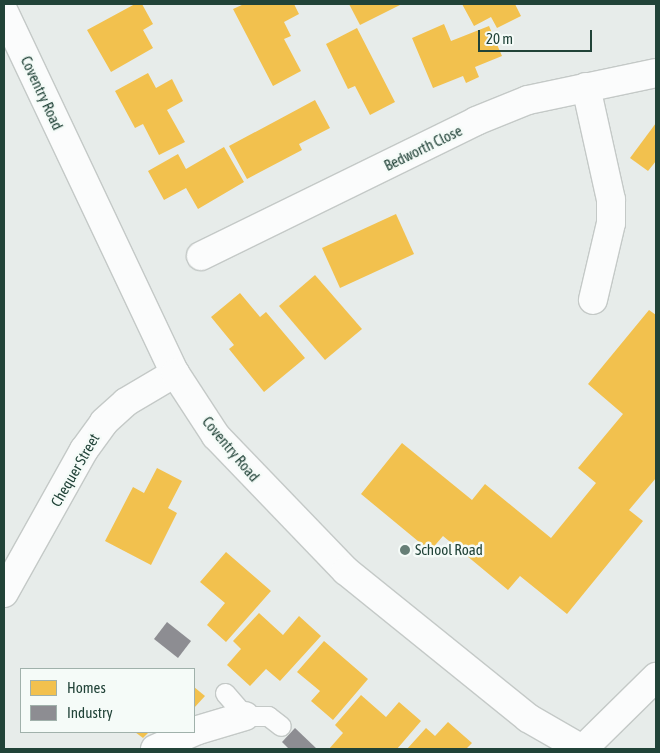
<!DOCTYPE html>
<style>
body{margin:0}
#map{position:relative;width:660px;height:753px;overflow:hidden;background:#e7ecea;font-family:"Asap Condensed",sans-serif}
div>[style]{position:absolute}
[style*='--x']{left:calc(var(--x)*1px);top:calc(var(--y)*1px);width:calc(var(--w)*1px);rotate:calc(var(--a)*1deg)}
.homes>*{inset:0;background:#f2c14e}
.industry>*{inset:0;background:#8d8d92}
.roads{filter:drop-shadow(1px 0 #c4c9c7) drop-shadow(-1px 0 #c4c9c7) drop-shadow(0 1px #c4c9c7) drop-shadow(0 -1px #c4c9c7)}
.lane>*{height:19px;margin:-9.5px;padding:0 9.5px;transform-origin:9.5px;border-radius:9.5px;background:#fbfcfc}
.street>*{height:28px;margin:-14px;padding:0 14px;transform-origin:14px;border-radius:14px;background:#fbfcfc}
.secondary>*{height:28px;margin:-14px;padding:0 14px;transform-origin:14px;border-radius:14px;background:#fbfcfc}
.dots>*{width:14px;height:14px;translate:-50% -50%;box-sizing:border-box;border:2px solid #f5fbf8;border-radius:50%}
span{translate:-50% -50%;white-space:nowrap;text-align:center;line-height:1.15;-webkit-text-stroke:5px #f5fbf8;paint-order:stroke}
.street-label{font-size:15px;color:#214338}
.poi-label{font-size:15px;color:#214338}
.left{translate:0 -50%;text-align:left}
.frame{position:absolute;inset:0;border:5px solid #214338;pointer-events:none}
.legend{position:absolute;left:20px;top:668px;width:175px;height:65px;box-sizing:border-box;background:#f5fbf8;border:1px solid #a0b1ab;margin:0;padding:6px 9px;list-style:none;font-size:15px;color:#214338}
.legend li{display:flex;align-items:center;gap:10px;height:25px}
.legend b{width:25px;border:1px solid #a0b1ab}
.scale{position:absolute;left:478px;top:30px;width:114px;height:22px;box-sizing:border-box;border:2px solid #214338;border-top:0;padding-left:6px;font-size:15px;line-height:18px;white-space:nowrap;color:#214338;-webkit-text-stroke:4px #f5fbf8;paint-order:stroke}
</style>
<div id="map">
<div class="homes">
<i style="clip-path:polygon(135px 4px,142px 4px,153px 24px,143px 30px,153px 48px,111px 72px,87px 30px)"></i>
<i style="clip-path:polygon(244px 4px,294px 4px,299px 14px,284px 22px,291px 36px,284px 39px,301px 71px,273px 86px,233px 9px)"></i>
<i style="clip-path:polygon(349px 4px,402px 4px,360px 25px)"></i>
<i style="clip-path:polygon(462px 4px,515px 4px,521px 16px,497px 28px,491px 17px,474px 26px)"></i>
<i style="clip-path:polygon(444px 24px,451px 41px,489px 26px,502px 56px,475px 67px,479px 77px,466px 83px,463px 76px,433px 88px,412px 38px)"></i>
<i style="clip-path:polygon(357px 28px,395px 102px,370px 115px,355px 86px,348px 89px,326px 44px)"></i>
<i style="clip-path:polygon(148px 73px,156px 88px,172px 79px,183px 101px,167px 110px,185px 142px,159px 155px,143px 124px,135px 128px,115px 91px)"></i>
<i style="clip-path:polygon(315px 100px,330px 128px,299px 144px,302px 150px,247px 179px,229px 146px)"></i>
<i style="clip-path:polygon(656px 123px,656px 161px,648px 171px,630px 158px)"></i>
<i style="clip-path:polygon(224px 147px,244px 182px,198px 209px,186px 188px,164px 200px,148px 171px,178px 154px,186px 169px)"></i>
<i style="clip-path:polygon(396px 214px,414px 254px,340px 288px,322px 248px)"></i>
<i style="clip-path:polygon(315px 275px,362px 329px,325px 360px,279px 306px)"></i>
<i style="clip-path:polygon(240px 293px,260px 317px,266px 312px,305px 358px,264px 392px,229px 349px,234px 345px,211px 317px)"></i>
<i style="clip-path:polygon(649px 310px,656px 315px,656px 478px,629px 510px,643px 521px,567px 614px,520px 576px,508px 590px,443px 536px,430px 551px,361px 494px,402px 443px,472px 500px,485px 484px,551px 538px,596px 483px,578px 468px,623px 414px,588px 384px)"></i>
<i style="clip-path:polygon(157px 468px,182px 481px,168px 508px,177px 513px,151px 565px,105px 541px,133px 487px,144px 493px)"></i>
<i style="clip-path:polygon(226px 552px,271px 591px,226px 642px,207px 625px,225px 603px,200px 582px)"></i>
<i style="clip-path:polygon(259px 613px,283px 635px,299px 616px,321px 636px,280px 681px,266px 669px,250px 686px,227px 665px,241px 649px,233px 641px)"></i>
<i style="clip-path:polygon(324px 641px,368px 679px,333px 720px,311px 701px,320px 691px,297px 672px)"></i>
<i style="clip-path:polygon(194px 687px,205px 696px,194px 708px)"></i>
<i style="clip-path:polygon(361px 695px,386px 717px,399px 702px,421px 721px,397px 749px,329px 749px,343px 733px,335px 725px)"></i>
<i style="clip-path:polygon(448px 722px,472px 743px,466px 749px,407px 749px,426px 728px,435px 736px)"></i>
<i style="clip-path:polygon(135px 732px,149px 732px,143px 738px)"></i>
</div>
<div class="industry">
<i style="clip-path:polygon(167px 622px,191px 641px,178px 658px,154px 639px)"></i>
<i style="clip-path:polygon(295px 728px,317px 749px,289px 749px,282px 742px)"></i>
</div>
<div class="roads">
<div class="lane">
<i style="--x:225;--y:693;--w:30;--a:49"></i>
<i style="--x:245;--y:716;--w:23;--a:0"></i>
<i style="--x:268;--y:716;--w:16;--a:38"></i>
</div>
<div class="street">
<i style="--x:586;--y:87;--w:116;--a:77.5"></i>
<i style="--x:611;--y:200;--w:23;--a:90"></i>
<i style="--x:611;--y:223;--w:79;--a:103.2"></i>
<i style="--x:201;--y:256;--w:306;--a:-26.1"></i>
<i style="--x:476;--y:121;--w:56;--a:-22"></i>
<i style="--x:528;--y:100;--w:131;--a:-11.9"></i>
<i style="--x:4;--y:593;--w:164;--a:-60.8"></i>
<i style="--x:84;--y:450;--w:34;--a:-54"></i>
<i style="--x:104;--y:422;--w:30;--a:-42"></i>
<i style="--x:126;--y:402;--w:57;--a:-30.6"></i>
<i style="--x:155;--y:749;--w:47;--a:-23.8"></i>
<i style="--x:198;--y:730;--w:49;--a:-16.6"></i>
</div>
<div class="secondary">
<i style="--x:4;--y:12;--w:399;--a:64.7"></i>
<i style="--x:175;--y:373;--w:75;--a:56.9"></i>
<i style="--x:216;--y:436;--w:187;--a:46.1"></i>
<i style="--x:346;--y:571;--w:234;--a:38.9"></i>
<i style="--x:528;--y:718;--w:62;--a:29.9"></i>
<i style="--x:583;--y:749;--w:103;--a:-44.6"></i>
</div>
</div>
<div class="dots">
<i style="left:405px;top:550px;background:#667e76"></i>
</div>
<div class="street-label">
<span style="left:42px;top:93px;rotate:65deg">Coventry Road</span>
<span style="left:423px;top:148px;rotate:-26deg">Bedworth Close</span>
<span style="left:231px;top:449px;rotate:50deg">Coventry Road</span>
<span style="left:75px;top:470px;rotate:-60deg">Chequer Street</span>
</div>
<div class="poi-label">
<span class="left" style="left:415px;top:550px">School Road</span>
</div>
<div class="frame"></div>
<ul class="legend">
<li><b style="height:14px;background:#f2c14e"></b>Homes</li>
<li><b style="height:14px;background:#8d8d92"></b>Industry</li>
</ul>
<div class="scale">20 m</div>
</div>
